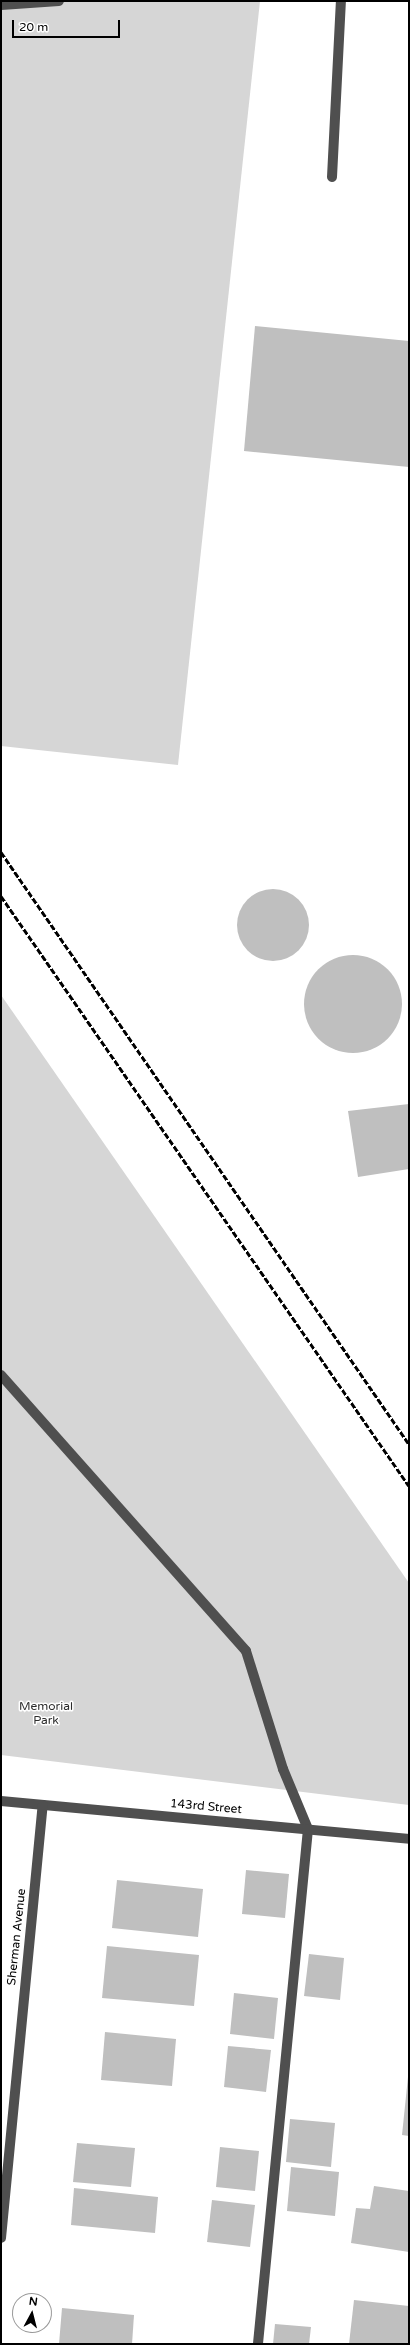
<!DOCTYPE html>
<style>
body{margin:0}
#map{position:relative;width:410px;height:2345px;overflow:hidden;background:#fff;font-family:"Varela Round",sans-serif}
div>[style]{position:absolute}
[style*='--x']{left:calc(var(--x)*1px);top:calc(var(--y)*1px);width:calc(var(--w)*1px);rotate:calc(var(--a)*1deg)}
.green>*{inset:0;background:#d6d6d6}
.building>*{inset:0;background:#bfbfbf}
.round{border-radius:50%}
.minor>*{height:10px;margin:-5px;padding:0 5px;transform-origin:5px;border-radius:5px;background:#4f4f4f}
.rail>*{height:3px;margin-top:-1.5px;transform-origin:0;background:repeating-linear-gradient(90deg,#000 0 6px,transparent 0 8px)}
span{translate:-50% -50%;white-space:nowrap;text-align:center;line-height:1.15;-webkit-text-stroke:3px #fff;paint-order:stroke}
.park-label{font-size:12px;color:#2d2d2d}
.street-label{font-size:12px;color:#000}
.frame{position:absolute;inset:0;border:2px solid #000;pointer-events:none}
.north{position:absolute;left:12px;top:2293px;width:40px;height:40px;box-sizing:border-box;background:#fff;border:1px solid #999;border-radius:50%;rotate:7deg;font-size:11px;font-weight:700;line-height:16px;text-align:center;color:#000}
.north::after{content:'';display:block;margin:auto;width:14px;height:18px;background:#000;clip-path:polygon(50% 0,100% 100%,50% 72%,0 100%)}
.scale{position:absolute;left:12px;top:20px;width:108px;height:18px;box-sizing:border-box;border:2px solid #000;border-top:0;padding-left:5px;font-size:12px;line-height:14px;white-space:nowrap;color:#000;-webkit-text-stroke:3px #fff;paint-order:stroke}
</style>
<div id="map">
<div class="green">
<i style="clip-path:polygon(1px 1px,260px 1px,178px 765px,1px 746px)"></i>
<i style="clip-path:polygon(1px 995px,409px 1583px,409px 1805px,1px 1755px)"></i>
</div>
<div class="building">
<i style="clip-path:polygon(255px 326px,409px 341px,409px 467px,244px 451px)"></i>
<i class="round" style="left:237px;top:889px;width:72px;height:72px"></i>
<i class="round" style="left:304px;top:955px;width:98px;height:98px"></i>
<i style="clip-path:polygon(409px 1104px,409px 1169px,358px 1177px,348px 1111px)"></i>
<i style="clip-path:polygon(246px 1870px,289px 1874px,285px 1918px,242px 1914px)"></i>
<i style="clip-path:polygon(117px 1880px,203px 1889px,198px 1937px,112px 1928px)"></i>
<i style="clip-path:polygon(107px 1946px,199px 1955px,194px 2006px,102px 1998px)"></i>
<i style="clip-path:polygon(309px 1954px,344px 1958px,340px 2000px,304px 1996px)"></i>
<i style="clip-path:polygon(234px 1993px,278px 1998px,274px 2039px,230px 2034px)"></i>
<i style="clip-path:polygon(105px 2032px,176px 2039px,172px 2086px,101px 2080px)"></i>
<i style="clip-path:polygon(228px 2046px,271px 2050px,266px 2092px,224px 2087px)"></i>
<i style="clip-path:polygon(408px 2077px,409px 2077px,409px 2136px,402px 2135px)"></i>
<i style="clip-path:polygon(290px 2119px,335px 2123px,331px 2167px,286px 2162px)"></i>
<i style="clip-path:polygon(77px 2143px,135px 2148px,131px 2187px,73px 2182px)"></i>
<i style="clip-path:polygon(220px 2147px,259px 2151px,255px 2191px,216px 2187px)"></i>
<i style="clip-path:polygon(291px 2167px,339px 2172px,335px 2216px,287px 2211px)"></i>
<i style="clip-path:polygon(374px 2186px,409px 2191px,409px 2252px,351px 2243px,356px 2208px,370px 2209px)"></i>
<i style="clip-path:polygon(74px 2188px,158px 2197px,155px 2233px,71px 2225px)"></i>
<i style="clip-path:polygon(212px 2200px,255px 2205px,250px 2247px,207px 2242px)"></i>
<i style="clip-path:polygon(354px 2300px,409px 2306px,409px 2344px,349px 2344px)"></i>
<i style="clip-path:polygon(62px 2308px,134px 2315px,132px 2344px,59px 2344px)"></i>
<i style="clip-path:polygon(275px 2324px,311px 2327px,309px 2344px,273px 2344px)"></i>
</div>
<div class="minor">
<i style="--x:1;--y:5;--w:58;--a:-3.9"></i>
<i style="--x:332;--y:177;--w:176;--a:-87.1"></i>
<i style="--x:1;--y:1375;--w:369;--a:48.4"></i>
<i style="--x:246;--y:1651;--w:124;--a:72.6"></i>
<i style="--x:283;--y:1769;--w:65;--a:67.4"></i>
<i style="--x:308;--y:1829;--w:517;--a:95.55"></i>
<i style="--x:1;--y:1801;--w:410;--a:5.3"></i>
<i style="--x:1;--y:2238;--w:435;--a:-84.5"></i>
</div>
<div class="rail">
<i style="--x:1;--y:852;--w:719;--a:55.43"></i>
<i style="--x:1;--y:896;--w:717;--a:55.34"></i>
</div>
<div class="park-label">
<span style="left:46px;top:1714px">Memorial<br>Park</span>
</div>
<div class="street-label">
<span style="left:206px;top:1807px;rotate:5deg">143rd Street</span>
<span style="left:17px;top:1937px;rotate:-84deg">Sherman Avenue</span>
</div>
<div class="frame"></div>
<div class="north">N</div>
<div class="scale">20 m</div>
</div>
